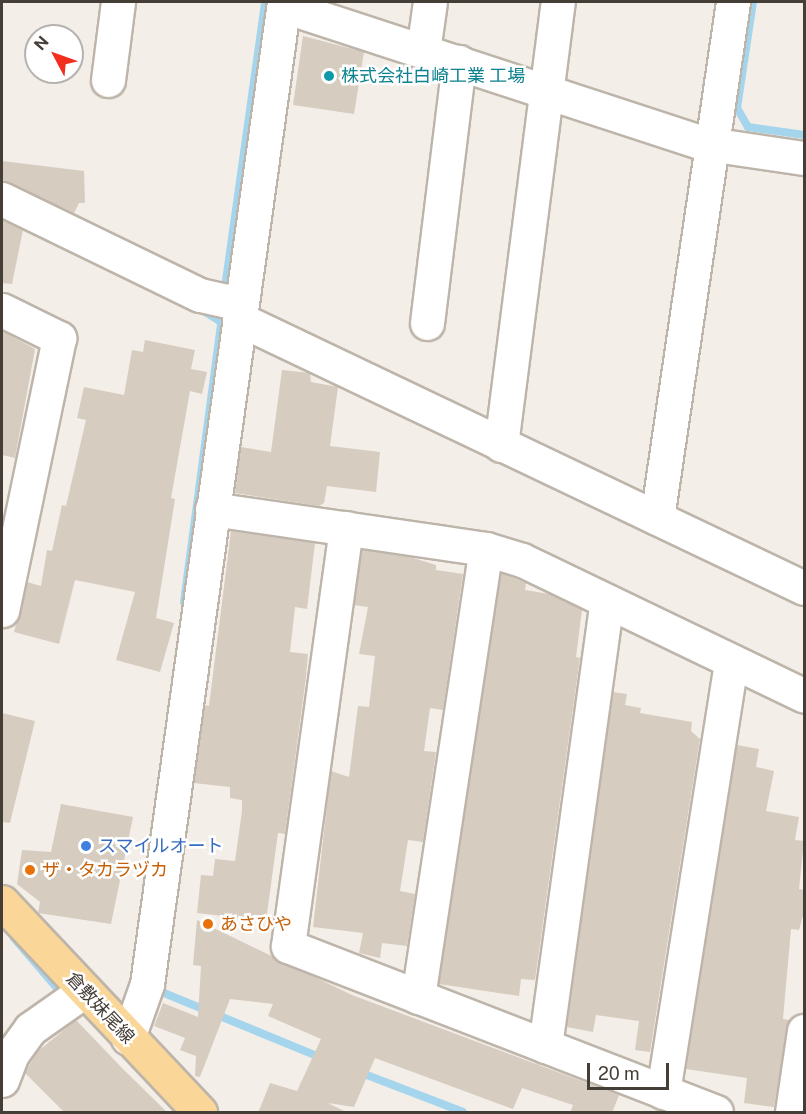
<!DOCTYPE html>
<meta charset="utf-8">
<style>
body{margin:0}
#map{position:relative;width:806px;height:1114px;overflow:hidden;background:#f3eee7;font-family:"Public Sans","Noto Sans JP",sans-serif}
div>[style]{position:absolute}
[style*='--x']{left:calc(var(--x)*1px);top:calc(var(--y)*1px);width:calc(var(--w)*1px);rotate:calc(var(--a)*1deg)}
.stream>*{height:8px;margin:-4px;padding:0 4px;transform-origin:4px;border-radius:4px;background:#a5d5ed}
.building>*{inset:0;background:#d7ccc0}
.roads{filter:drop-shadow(2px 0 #beb5aa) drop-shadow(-2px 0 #beb5aa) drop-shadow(0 2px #beb5aa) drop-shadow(0 -2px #beb5aa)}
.minor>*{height:33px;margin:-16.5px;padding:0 16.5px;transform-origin:16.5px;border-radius:16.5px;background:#fff}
.major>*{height:33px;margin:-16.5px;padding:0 16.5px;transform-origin:16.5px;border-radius:16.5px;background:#fad798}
.dots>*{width:16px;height:16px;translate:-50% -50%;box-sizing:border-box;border:3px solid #fff;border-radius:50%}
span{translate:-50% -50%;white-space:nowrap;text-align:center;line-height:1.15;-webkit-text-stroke:5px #fff;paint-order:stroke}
.culture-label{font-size:18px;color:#0d838f}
.left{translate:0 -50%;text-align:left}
.shop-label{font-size:18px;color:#366cbe}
.food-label{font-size:18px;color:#c56008}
.street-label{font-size:18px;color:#453e36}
.frame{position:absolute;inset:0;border:3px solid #453e36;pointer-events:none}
.north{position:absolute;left:24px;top:24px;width:60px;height:60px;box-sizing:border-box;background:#fff;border:2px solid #b5b2af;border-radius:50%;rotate:311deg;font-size:16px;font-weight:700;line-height:24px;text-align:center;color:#453e36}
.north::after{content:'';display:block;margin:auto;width:21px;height:27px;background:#f22f1f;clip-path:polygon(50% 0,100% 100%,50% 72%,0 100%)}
.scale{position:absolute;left:587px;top:1063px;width:82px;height:27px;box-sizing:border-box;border:3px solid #453e36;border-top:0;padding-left:8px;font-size:18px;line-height:21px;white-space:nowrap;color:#453e36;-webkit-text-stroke:4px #fff;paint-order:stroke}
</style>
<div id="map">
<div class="stream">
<i style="--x:753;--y:2;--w:107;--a:98.6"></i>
<i style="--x:737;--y:108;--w:22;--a:60"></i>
<i style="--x:748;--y:127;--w:57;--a:8.1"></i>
<i style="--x:224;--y:295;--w:296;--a:-82"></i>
<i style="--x:199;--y:308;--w:26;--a:32"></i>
<i style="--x:184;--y:602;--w:297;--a:-82.4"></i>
<i style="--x:14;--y:938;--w:66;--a:49.3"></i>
<i style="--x:164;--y:993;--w:171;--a:22.4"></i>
<i style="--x:359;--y:1072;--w:111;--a:21"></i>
</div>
<div class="building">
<i style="clip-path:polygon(303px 36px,364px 52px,354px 114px,293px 105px)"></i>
<i style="clip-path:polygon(2px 161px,84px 171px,85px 203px,79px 203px,74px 213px,2px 180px)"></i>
<i style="clip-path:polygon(2px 220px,23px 230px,12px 284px,2px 283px)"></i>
<i style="clip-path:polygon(2px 331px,35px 349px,15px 458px,2px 455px)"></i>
<i style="clip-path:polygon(145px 340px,195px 350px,191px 369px,207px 372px,202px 394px,190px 391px,171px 498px,175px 499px,156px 618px,174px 623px,160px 672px,116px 660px,135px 592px,75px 580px,59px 644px,14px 632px,27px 582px,41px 586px,47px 550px,52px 551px,62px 505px,66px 506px,86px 420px,77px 418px,84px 387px,124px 395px,132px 350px,143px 352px)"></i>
<i style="clip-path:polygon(282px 370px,310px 373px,311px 382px,338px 387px,330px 446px,380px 452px,376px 492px,327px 486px,324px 503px,319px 506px,235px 493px,241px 447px,271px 452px)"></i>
<i style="clip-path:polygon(231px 531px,315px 543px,307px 609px,295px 607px,290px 652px,308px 654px,306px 677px,285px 834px,278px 833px,266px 921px,197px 913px,201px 875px,213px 876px,215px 859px,235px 861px,242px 811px,242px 800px,230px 798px,230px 787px,194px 783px,205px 705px,209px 706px)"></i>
<i style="clip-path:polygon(362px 550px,410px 557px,436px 565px,436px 570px,463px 574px,443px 710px,430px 708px,424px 751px,436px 752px,423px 842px,408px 840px,400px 891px,415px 894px,407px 946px,382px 943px,380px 958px,359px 953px,363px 933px,313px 927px,331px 771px,349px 777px,358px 706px,369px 707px,375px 656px,359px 654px,368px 607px,354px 605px)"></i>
<i style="clip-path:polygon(501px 573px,526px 583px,525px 590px,549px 594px,582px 610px,576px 657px,580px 658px,535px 980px,521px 979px,519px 996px,439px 984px)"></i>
<i style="clip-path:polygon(613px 692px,627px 694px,625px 705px,641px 708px,640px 713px,692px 722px,691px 731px,700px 739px,650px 1052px,635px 1050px,639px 1021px,596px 1015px,593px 1032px,567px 1027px)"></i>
<i style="clip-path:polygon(2px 713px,35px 721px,10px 823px,2px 822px)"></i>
<i style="clip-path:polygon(737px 745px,759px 749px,756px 767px,774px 771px,766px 811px,799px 817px,795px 840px,804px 841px,799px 889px,804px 890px,804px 912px,799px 930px,791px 929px,783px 1019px,789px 1020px,774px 1107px,744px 1103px,747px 1078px,686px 1069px)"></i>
<i style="clip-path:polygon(61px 804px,133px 817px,111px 924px,38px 913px,40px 902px,17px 884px,22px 850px,51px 852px)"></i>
<i style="clip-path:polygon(197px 920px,352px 995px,619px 1095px,612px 1113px,570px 1113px,573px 1105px,522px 1088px,513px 1109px,375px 1058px,354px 1107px,328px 1103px,348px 1113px,258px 1113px,270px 1083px,297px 1091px,321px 1039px,268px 1016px,273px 1004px,230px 999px,200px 1077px,195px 1076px,196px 1056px,180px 1050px,185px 1038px,154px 1026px,163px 1003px,198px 1017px,201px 966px,193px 965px)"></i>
<i style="clip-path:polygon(76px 1020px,123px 1069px,168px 1113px,65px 1113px,25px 1073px,37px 1052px)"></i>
</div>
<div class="roads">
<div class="minor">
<i style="--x:284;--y:6;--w:440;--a:18.1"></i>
<i style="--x:702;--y:143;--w:103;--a:8.4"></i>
<i style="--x:423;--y:51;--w:49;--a:-81.9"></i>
<i style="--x:108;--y:80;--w:79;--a:-82.7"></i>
<i style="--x:2;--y:199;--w:220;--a:25.9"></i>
<i style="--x:200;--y:295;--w:42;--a:12.4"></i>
<i style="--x:2;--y:310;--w:64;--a:26.2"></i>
<i style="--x:59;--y:338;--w:278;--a:101.8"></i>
<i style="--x:239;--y:319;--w:626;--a:25.46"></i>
<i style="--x:427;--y:323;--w:263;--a:-83"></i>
<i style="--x:501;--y:445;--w:447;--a:-82.7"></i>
<i style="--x:212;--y:509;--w:277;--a:8.3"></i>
<i style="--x:486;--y:549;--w:38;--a:17"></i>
<i style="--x:522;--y:560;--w:313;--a:25.7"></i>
<i style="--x:657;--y:518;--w:522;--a:-81.62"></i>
<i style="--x:346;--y:528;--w:422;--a:97.9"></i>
<i style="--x:288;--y:946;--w:459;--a:21.2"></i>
<i style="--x:418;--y:997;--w:453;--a:-81.4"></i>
<i style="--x:128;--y:1038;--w:57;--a:-70.6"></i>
<i style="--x:147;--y:984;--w:992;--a:-82.06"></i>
<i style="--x:545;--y:1046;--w:449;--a:-82.1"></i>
<i style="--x:2;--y:1080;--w:28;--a:-69"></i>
<i style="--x:12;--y:1054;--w:31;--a:-54"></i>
<i style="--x:30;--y:1029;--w:66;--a:-35.1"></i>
<i style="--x:663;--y:1092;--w:436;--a:-81"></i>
<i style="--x:792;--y:1112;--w:82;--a:-81.6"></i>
</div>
<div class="major">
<i style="--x:2;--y:902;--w:289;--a:46.7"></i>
</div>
</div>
<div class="dots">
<i style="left:329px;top:76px;background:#0f9aa8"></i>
<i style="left:86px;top:846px;background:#3f7fe0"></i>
<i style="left:30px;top:870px;background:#e8710a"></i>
<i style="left:208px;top:924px;background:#e8710a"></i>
</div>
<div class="culture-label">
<span class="left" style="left:341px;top:76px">株式会社白崎工業 工場</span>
</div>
<div class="shop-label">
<span class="left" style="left:98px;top:846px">スマイルオート</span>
</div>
<div class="food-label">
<span class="left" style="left:42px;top:870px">ザ・タカラヅカ</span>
<span class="left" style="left:220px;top:924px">あさひや</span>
</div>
<div class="street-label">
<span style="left:100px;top:1008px;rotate:47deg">倉敷妹尾線</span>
</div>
<div class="frame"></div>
<div class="north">N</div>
<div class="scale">20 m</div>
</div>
